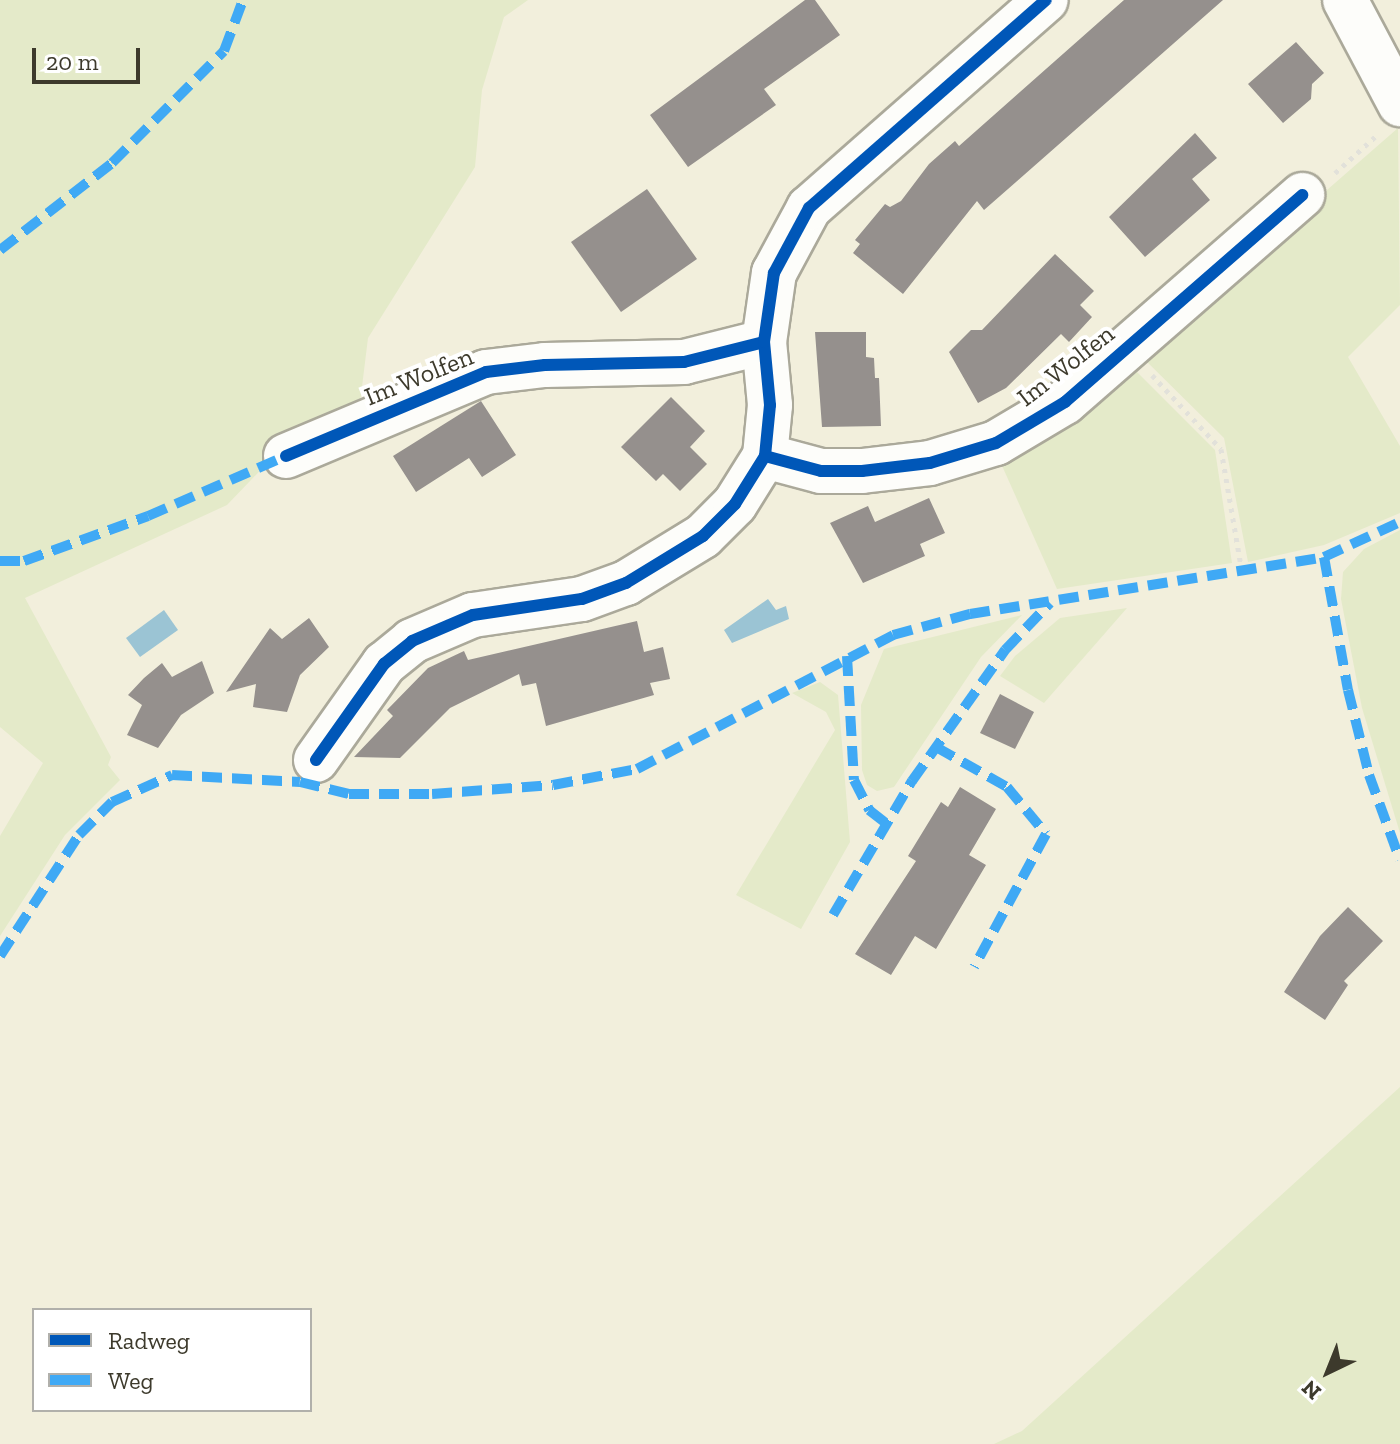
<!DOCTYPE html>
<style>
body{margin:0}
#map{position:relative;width:1400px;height:1444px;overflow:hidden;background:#f2efdc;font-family:"Zilla Slab",serif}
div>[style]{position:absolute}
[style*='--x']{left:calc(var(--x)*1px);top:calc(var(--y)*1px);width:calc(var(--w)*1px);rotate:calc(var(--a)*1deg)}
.green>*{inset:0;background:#e4eac9}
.water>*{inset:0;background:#9bc4d4}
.building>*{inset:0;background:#95908d}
.path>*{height:5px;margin-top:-2.5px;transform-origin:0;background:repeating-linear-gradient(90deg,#e2e1da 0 4px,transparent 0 10px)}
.roads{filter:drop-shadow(2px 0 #aba99a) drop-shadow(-2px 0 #aba99a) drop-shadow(0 2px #aba99a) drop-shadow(0 -2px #aba99a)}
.street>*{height:44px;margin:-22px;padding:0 22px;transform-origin:22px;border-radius:22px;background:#fdfdfa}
.quiet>*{height:10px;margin-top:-5px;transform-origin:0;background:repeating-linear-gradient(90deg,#3fa9f5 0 20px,transparent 0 30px)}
.cycleway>*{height:12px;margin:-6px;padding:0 6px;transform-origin:6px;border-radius:6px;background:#0057b8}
span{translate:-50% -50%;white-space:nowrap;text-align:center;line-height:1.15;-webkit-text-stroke:8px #fff;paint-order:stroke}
.street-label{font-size:26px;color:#3d3a2c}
.legend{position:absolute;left:32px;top:1308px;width:280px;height:104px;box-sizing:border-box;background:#fff;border:2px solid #b1b0ab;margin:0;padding:10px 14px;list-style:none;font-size:24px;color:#3d3a2c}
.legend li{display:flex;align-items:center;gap:16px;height:40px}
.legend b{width:40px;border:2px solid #b1b0ab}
.north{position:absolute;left:1288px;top:1332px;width:80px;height:80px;-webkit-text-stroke:6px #fff;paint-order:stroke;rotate:223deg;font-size:22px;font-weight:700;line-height:32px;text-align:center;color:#3d3a2c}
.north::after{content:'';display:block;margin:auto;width:28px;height:36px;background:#3d3a2c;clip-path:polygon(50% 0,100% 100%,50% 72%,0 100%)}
.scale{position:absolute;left:32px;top:48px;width:108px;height:36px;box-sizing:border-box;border:4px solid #3d3a2c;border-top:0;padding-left:10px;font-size:24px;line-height:28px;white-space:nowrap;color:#3d3a2c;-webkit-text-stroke:6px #fff;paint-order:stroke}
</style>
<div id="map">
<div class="green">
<i style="clip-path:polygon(0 0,528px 0,504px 17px,482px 90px,475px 167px,368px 338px,360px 403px,299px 430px,227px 505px,25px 598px,111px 757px,108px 765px,120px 780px,65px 835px,0 936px,0 836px,43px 763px,0 727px)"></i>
<i style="clip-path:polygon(1398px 128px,1400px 305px,1348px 357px,1400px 446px,1400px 513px,1324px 545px,1248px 562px,1224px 438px,1139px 354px)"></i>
<i style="clip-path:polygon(1127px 362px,1215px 450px,1232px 563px,1057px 589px,999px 459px)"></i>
<i style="clip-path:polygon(1400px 530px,1400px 833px,1362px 708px,1341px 599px,1343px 572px,1364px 549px)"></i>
<i style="clip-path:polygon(1127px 608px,1044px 703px,1000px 676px,1015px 656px,1060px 618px)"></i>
<i style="clip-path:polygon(1022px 615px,981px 657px,894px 787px,877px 791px,867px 785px,862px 770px,861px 705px,884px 649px)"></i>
<i style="clip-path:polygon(820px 682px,838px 695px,850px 842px,801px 929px,736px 895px,835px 730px,826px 712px,792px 693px)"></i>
<i style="clip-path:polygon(1400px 1087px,1400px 1444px,994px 1444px,1022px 1431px)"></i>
</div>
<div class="water">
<i style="clip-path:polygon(768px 599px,776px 610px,786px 606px,789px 619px,732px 643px,724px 630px)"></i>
<i style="clip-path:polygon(164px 610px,178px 630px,140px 657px,126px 638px)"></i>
</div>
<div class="building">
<i style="clip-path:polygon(805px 0,815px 0,840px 35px,764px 89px,776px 105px,688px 167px,650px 115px)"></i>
<i style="clip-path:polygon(1124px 0,1223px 0,984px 210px,977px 201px,903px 294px,853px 253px,860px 244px,855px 240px,885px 204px,890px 207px,901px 201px,929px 164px,955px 141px,959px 146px)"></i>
<i style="clip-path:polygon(1296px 42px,1324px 73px,1312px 84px,1311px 99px,1283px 123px,1248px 84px)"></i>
<i style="clip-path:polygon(1195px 133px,1217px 158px,1192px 179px,1210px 200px,1145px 257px,1109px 217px)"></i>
<i style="clip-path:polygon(647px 189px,697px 259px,621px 312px,571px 242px)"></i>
<i style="clip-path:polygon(1055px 254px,1094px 291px,1080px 305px,1092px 317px,1069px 342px,1061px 334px,1006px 388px,978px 403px,949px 352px,971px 330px,982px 330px)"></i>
<i style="clip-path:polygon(815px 332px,866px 332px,866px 357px,874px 358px,875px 378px,879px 378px,881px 426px,822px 427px)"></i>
<i style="clip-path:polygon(671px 397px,705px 431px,690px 447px,707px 464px,680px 491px,663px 474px,656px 481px,621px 447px)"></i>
<i style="clip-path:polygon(481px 401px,516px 455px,482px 477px,469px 458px,416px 492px,393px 456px)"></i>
<i style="clip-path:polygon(929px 498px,945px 533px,920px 544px,925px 556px,863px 583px,830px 523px,868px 506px,875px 522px)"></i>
<i style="clip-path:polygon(309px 618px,329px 647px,300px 675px,287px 712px,253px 707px,256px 684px,226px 692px,270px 628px,282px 639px)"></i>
<i style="clip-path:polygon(637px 621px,644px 652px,663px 647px,670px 679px,650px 683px,654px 695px,546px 726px,536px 683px,522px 686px,519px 674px,450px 708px,400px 758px,354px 757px,393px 716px,387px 710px,428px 668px,464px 651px,468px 660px)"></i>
<i style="clip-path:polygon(202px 661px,214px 693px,181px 715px,158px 748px,127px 735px,142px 705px,128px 695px,144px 678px,162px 663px,172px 677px)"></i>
<i style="clip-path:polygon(1000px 694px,1034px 712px,1015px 749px,980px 733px)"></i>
<i style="clip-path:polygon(960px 787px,996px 809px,969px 855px,986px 865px,936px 949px,915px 936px,891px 975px,855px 954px,916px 861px,908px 856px,941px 802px,948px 807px)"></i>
<i style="clip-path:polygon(1348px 907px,1383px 941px,1344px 981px,1348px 985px,1325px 1020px,1284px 992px,1320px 936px)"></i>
</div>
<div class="path">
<i style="--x:1335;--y:173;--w:58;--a:-42.2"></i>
<i style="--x:1152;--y:375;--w:101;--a:47"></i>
<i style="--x:1221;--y:449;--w:125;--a:80.3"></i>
</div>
<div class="roads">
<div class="street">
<i style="--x:1345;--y:0;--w:118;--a:62.1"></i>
<i style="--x:286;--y:456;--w:217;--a:-22.8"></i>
<i style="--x:486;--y:372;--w:59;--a:-6.8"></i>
<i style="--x:545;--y:365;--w:139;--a:-1.2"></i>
<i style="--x:684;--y:362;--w:82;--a:-14"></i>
<i style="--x:765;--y:456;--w:58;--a:15"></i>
<i style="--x:821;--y:471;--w:41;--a:0"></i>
<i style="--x:862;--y:471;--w:68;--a:-6.7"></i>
<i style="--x:930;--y:463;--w:69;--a:-16.9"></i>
<i style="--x:996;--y:443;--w:80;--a:-30.7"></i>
<i style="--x:1065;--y:402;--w:315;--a:-41.1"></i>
<i style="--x:316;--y:760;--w:118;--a:-54.7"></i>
<i style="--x:384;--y:664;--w:36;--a:-39"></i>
<i style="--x:412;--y:641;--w:66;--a:-23.1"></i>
<i style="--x:473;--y:615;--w:110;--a:-8.4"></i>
<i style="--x:582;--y:599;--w:47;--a:-20"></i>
<i style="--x:626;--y:583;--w:90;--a:-31.4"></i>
<i style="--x:703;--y:536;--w:45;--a:-45"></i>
<i style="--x:735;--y:504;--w:57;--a:-58"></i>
<i style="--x:765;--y:456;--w:51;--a:-84.4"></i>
<i style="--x:770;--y:405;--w:63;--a:-95.4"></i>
<i style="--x:764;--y:342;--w:70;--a:-81.8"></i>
<i style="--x:774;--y:273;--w:74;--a:-61.7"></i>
<i style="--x:809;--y:208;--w:315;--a:-41.3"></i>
</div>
</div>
<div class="quiet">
<i style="--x:0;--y:250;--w:142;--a:-37.8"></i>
<i style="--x:112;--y:163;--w:158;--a:-45"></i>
<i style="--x:224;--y:51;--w:54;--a:-69.6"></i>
<i style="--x:1324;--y:557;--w:135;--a:79.8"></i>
<i style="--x:1348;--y:690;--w:88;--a:76.1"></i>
<i style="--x:1369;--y:775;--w:90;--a:70"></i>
<i style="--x:0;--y:561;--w:24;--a:0"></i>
<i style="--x:24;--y:561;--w:132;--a:-19.9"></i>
<i style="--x:148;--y:516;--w:150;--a:-23.5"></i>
<i style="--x:847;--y:656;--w:124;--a:86.8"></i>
<i style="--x:854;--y:780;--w:34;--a:63"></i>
<i style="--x:869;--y:810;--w:23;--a:38"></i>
<i style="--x:936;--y:747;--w:81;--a:29.4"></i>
<i style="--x:1007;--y:787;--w:61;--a:50.3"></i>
<i style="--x:1046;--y:834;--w:151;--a:118.4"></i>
<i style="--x:833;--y:915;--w:156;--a:-59.5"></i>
<i style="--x:912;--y:781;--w:161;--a:-54.6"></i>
<i style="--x:1005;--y:650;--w:65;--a:-46.2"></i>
<i style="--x:0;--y:956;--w:145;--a:-56.9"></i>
<i style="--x:79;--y:835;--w:47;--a:-45"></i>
<i style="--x:112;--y:802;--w:66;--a:-24.2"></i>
<i style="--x:172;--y:775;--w:128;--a:3.1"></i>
<i style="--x:300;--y:782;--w:50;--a:13.8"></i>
<i style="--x:349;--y:794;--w:83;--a:0"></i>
<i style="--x:432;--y:794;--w:121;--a:-4.3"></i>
<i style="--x:553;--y:785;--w:86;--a:-10.8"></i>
<i style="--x:637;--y:769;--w:289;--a:-27.6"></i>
<i style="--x:893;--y:635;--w:80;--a:-15.3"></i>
<i style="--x:970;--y:614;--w:359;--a:-9.1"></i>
<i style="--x:1324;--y:557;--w:84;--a:-24.7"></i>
</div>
<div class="cycleway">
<i style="--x:286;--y:456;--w:217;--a:-22.8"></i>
<i style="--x:486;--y:372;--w:59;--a:-6.8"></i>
<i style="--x:545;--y:365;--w:139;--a:-1.2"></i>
<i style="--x:684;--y:362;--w:82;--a:-14"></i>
<i style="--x:765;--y:456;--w:58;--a:15"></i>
<i style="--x:821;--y:471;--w:41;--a:0"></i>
<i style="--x:862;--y:471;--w:68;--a:-6.7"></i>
<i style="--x:930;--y:463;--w:69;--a:-16.9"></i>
<i style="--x:996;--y:443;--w:80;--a:-30.7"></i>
<i style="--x:1065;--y:402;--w:315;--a:-41.1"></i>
<i style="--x:316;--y:760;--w:118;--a:-54.7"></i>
<i style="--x:384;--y:664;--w:36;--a:-39"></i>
<i style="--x:412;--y:641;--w:66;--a:-23.1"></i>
<i style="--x:473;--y:615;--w:110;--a:-8.4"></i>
<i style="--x:582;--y:599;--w:47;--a:-20"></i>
<i style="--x:626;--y:583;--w:90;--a:-31.4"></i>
<i style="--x:703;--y:536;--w:45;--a:-45"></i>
<i style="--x:735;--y:504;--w:57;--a:-58"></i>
<i style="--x:765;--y:456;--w:51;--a:-84.4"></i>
<i style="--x:770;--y:405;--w:63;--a:-95.4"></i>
<i style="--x:764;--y:342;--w:70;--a:-81.8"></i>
<i style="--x:774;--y:273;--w:74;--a:-61.7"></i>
<i style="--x:809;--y:208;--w:315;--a:-41.3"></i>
</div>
<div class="street-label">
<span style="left:1066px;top:366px;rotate:-38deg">Im Wolfen</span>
<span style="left:419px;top:377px;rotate:-22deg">Im Wolfen</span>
</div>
<ul class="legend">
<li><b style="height:10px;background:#0057b8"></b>Radweg</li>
<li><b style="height:10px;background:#3fa9f5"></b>Weg</li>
</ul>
<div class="north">N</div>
<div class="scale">20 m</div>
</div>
